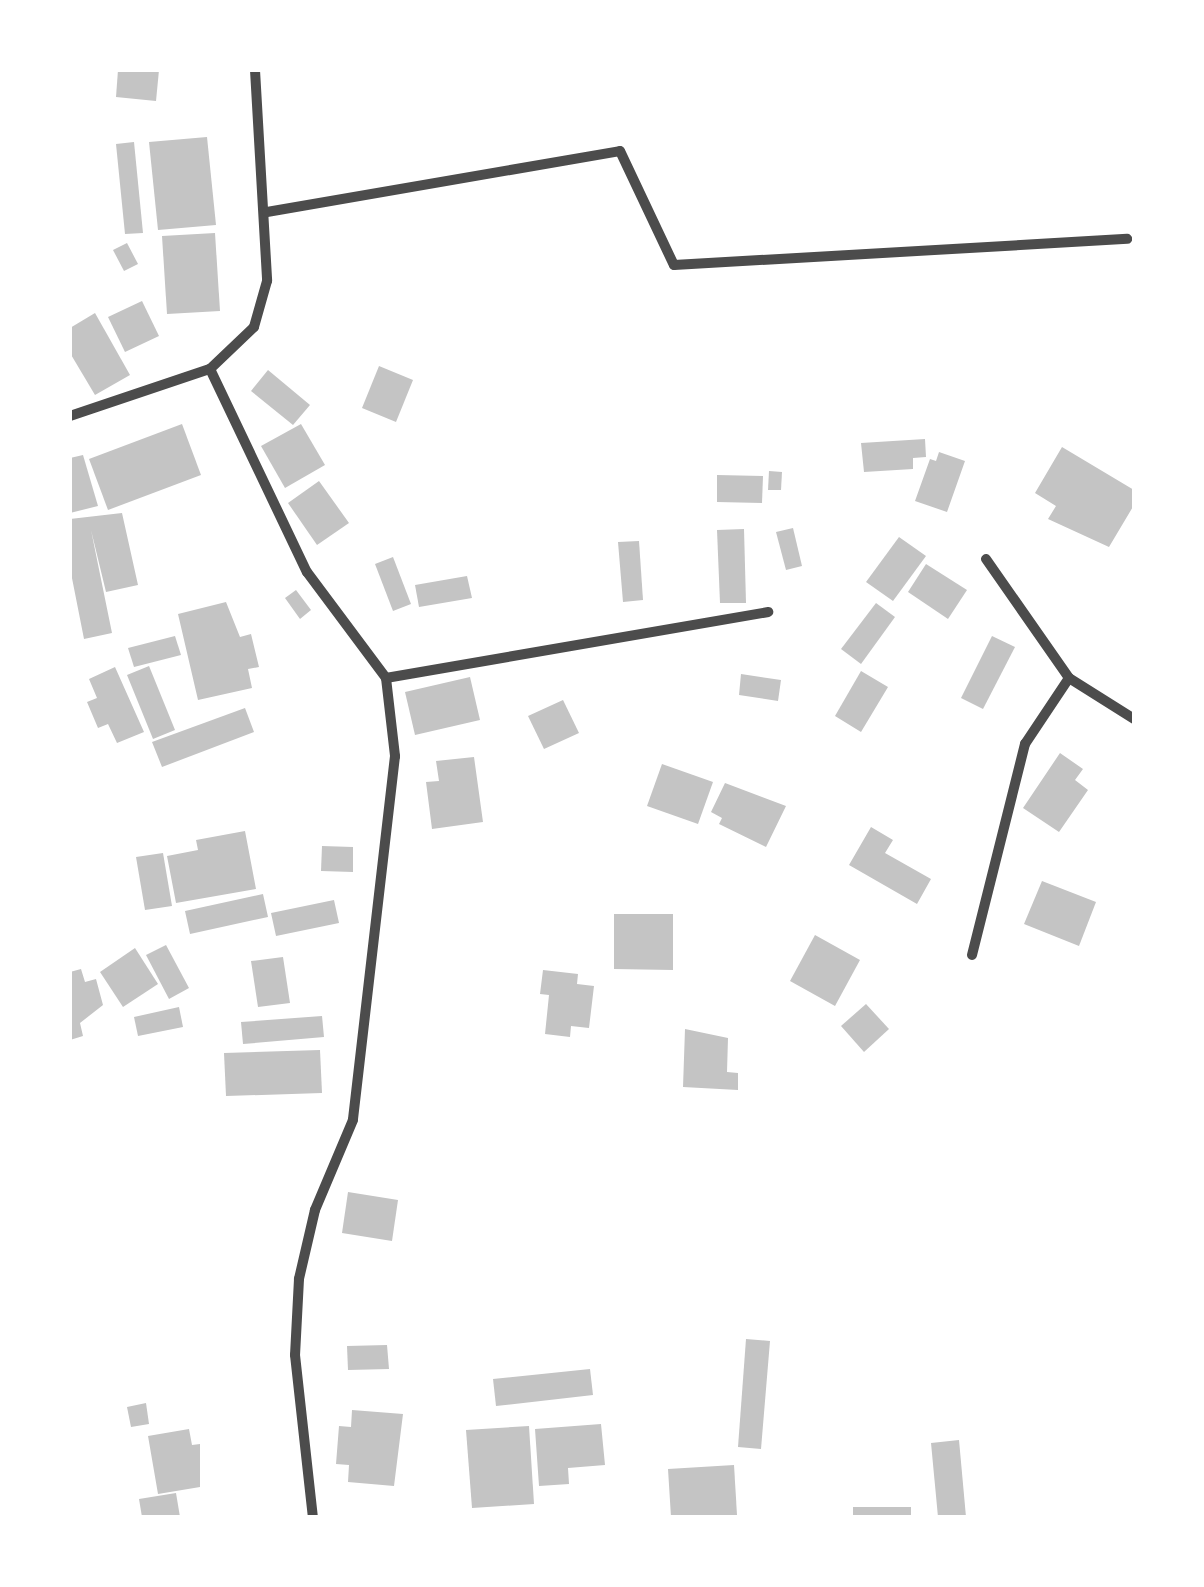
<!DOCTYPE html>
<style>
body{margin:0}
#map{position:relative;width:1204px;height:1587px;overflow:hidden;background:#fff;font-family:Roboto,sans-serif}
div>[style]{position:absolute}
[style*='--x']{left:calc(var(--x)*1px);top:calc(var(--y)*1px);width:calc(var(--w)*1px);rotate:calc(var(--a)*1deg)}
.building>*{inset:0;background:#c4c4c4}
.minor>*{height:10px;margin:-5px;padding:0 5px;transform-origin:5px;border-radius:5px;background:#4c4c4c}
span{translate:-50% -50%;white-space:nowrap;text-align:center;line-height:1.15;-webkit-text-stroke:10px #fff;paint-order:stroke}
.frame{position:absolute;inset:0;border:72px solid #fff;pointer-events:none}
</style>
<div id="map">
<div class="building">
<i style="clip-path:polygon(118px 70px,159px 70px,156px 101px,116px 97px)"></i>
<i style="clip-path:polygon(207px 137px,216px 225px,158px 230px,149px 142px)"></i>
<i style="clip-path:polygon(134px 142px,143px 233px,125px 234px,116px 144px)"></i>
<i style="clip-path:polygon(215px 233px,220px 311px,167px 314px,162px 236px)"></i>
<i style="clip-path:polygon(127px 243px,138px 264px,124px 271px,113px 250px)"></i>
<i style="clip-path:polygon(142px 301px,159px 336px,125px 352px,108px 317px)"></i>
<i style="clip-path:polygon(95px 313px,130px 375px,95px 395px,70px 353px,70px 328px)"></i>
<i style="clip-path:polygon(379px 366px,413px 380px,396px 422px,362px 408px)"></i>
<i style="clip-path:polygon(268px 370px,310px 405px,293px 425px,251px 391px)"></i>
<i style="clip-path:polygon(182px 424px,201px 475px,108px 510px,89px 459px)"></i>
<i style="clip-path:polygon(301px 424px,325px 465px,285px 488px,261px 446px)"></i>
<i style="clip-path:polygon(925px 439px,926px 457px,913px 458px,913px 469px,864px 472px,861px 443px)"></i>
<i style="clip-path:polygon(1062px 447px,1134px 490px,1134px 505px,1109px 547px,1048px 519px,1056px 506px,1035px 493px)"></i>
<i style="clip-path:polygon(939px 452px,965px 461px,947px 512px,915px 501px,930px 459px,936px 461px)"></i>
<i style="clip-path:polygon(83px 455px,98px 506px,70px 513px,70px 458px)"></i>
<i style="clip-path:polygon(769px 471px,782px 472px,781px 490px,768px 490px)"></i>
<i style="clip-path:polygon(717px 475px,763px 476px,762px 503px,717px 502px)"></i>
<i style="clip-path:polygon(319px 481px,349px 523px,317px 545px,288px 503px)"></i>
<i style="clip-path:polygon(122px 513px,138px 585px,106px 592px,91px 530px,112px 633px,84px 639px,70px 568px,70px 519px)"></i>
<i style="clip-path:polygon(793px 528px,802px 566px,786px 570px,776px 532px)"></i>
<i style="clip-path:polygon(744px 529px,746px 603px,720px 603px,717px 530px)"></i>
<i style="clip-path:polygon(899px 537px,926px 556px,893px 601px,866px 582px)"></i>
<i style="clip-path:polygon(639px 541px,643px 600px,623px 602px,618px 542px)"></i>
<i style="clip-path:polygon(393px 557px,411px 604px,393px 611px,375px 564px)"></i>
<i style="clip-path:polygon(926px 564px,967px 590px,948px 619px,908px 592px)"></i>
<i style="clip-path:polygon(467px 576px,472px 598px,419px 607px,415px 585px)"></i>
<i style="clip-path:polygon(296px 590px,311px 610px,300px 619px,285px 598px)"></i>
<i style="clip-path:polygon(226px 602px,240px 637px,251px 634px,259px 667px,248px 669px,252px 688px,198px 700px,178px 614px)"></i>
<i style="clip-path:polygon(876px 603px,895px 617px,861px 664px,841px 649px)"></i>
<i style="clip-path:polygon(175px 636px,181px 655px,134px 667px,128px 648px)"></i>
<i style="clip-path:polygon(992px 636px,1015px 647px,983px 709px,961px 698px)"></i>
<i style="clip-path:polygon(149px 666px,175px 730px,153px 739px,127px 675px)"></i>
<i style="clip-path:polygon(115px 667px,144px 732px,117px 743px,108px 724px,98px 728px,87px 702px,97px 698px,89px 679px)"></i>
<i style="clip-path:polygon(861px 671px,888px 687px,861px 732px,835px 716px)"></i>
<i style="clip-path:polygon(741px 674px,781px 680px,778px 701px,739px 695px)"></i>
<i style="clip-path:polygon(470px 677px,480px 720px,415px 735px,405px 692px)"></i>
<i style="clip-path:polygon(563px 700px,579px 733px,544px 749px,528px 716px)"></i>
<i style="clip-path:polygon(245px 708px,254px 732px,162px 767px,152px 742px)"></i>
<i style="clip-path:polygon(1060px 753px,1083px 769px,1075px 780px,1088px 790px,1059px 832px,1023px 808px)"></i>
<i style="clip-path:polygon(474px 757px,483px 822px,432px 829px,426px 782px,439px 781px,436px 761px)"></i>
<i style="clip-path:polygon(662px 764px,713px 782px,698px 824px,647px 806px)"></i>
<i style="clip-path:polygon(725px 783px,786px 806px,766px 847px,719px 824px,722px 818px,711px 812px)"></i>
<i style="clip-path:polygon(871px 827px,893px 840px,885px 853px,931px 879px,917px 904px,849px 865px)"></i>
<i style="clip-path:polygon(245px 831px,256px 889px,176px 903px,167px 856px,198px 850px,196px 840px)"></i>
<i style="clip-path:polygon(322px 846px,353px 847px,353px 872px,321px 871px)"></i>
<i style="clip-path:polygon(163px 853px,172px 906px,145px 910px,136px 857px)"></i>
<i style="clip-path:polygon(1042px 881px,1096px 902px,1079px 946px,1024px 924px)"></i>
<i style="clip-path:polygon(263px 894px,268px 917px,190px 934px,185px 911px)"></i>
<i style="clip-path:polygon(334px 900px,339px 923px,276px 936px,271px 913px)"></i>
<i style="clip-path:polygon(614px 914px,673px 914px,673px 970px,614px 969px)"></i>
<i style="clip-path:polygon(815px 935px,860px 960px,835px 1006px,790px 981px)"></i>
<i style="clip-path:polygon(166px 945px,189px 988px,169px 999px,146px 955px)"></i>
<i style="clip-path:polygon(135px 948px,158px 984px,123px 1007px,100px 972px)"></i>
<i style="clip-path:polygon(283px 957px,290px 1003px,258px 1007px,251px 961px)"></i>
<i style="clip-path:polygon(81px 969px,85px 982px,96px 979px,103px 1005px,80px 1023px,83px 1036px,70px 1040px,70px 972px)"></i>
<i style="clip-path:polygon(543px 970px,578px 974px,577px 984px,594px 986px,589px 1028px,571px 1026px,570px 1037px,545px 1034px,549px 995px,540px 994px)"></i>
<i style="clip-path:polygon(866px 1004px,889px 1029px,864px 1052px,841px 1026px)"></i>
<i style="clip-path:polygon(179px 1007px,183px 1027px,138px 1036px,134px 1017px)"></i>
<i style="clip-path:polygon(322px 1016px,324px 1037px,243px 1044px,241px 1022px)"></i>
<i style="clip-path:polygon(685px 1029px,728px 1038px,727px 1072px,738px 1073px,738px 1090px,683px 1087px)"></i>
<i style="clip-path:polygon(320px 1050px,322px 1093px,226px 1096px,224px 1053px)"></i>
<i style="clip-path:polygon(348px 1192px,398px 1200px,392px 1241px,342px 1233px)"></i>
<i style="clip-path:polygon(746px 1339px,770px 1341px,761px 1449px,738px 1447px)"></i>
<i style="clip-path:polygon(387px 1345px,389px 1369px,348px 1370px,347px 1346px)"></i>
<i style="clip-path:polygon(590px 1369px,593px 1395px,496px 1406px,493px 1379px)"></i>
<i style="clip-path:polygon(146px 1403px,149px 1424px,131px 1427px,127px 1407px)"></i>
<i style="clip-path:polygon(352px 1410px,403px 1414px,394px 1486px,348px 1482px,349px 1465px,336px 1464px,339px 1426px,351px 1427px)"></i>
<i style="clip-path:polygon(601px 1424px,605px 1465px,568px 1468px,569px 1484px,539px 1486px,535px 1429px)"></i>
<i style="clip-path:polygon(529px 1426px,534px 1504px,472px 1508px,466px 1430px)"></i>
<i style="clip-path:polygon(189px 1429px,192px 1445px,200px 1444px,200px 1487px,158px 1494px,148px 1436px)"></i>
<i style="clip-path:polygon(959px 1440px,966px 1517px,938px 1517px,931px 1443px)"></i>
<i style="clip-path:polygon(734px 1465px,737px 1515px,671px 1517px,668px 1469px)"></i>
<i style="clip-path:polygon(176px 1493px,180px 1517px,142px 1517px,139px 1499px)"></i>
<i style="clip-path:polygon(853px 1507px,911px 1507px,911px 1517px,853px 1517px)"></i>
</div>
<div class="minor">
<i style="--x:255;--y:70;--w:211;--a:86.7"></i>
<i style="--x:267;--y:281;--w:48;--a:105.8"></i>
<i style="--x:254;--y:327;--w:61;--a:136.3"></i>
<i style="--x:210;--y:369;--w:225;--a:64.5"></i>
<i style="--x:307;--y:572;--w:132;--a:53.3"></i>
<i style="--x:386;--y:678;--w:79;--a:83.4"></i>
<i style="--x:395;--y:756;--w:366;--a:96.6"></i>
<i style="--x:353;--y:1120;--w:98;--a:112.9"></i>
<i style="--x:315;--y:1210;--w:71;--a:103.1"></i>
<i style="--x:299;--y:1279;--w:76;--a:93"></i>
<i style="--x:295;--y:1355;--w:163;--a:83.7"></i>
<i style="--x:267;--y:212;--w:358;--a:-9.8"></i>
<i style="--x:620;--y:151;--w:126;--a:64.7"></i>
<i style="--x:674;--y:265;--w:454;--a:-3.3"></i>
<i style="--x:70;--y:416;--w:148;--a:-18.6"></i>
<i style="--x:986;--y:559;--w:145;--a:55.1"></i>
<i style="--x:1069;--y:678;--w:77;--a:32.2"></i>
<i style="--x:386;--y:678;--w:388;--a:-9.8"></i>
<i style="--x:972;--y:955;--w:218;--a:-75.9"></i>
<i style="--x:1025;--y:744;--w:79;--a:-56.3"></i>
</div>
<div class="frame"></div>
</div>
